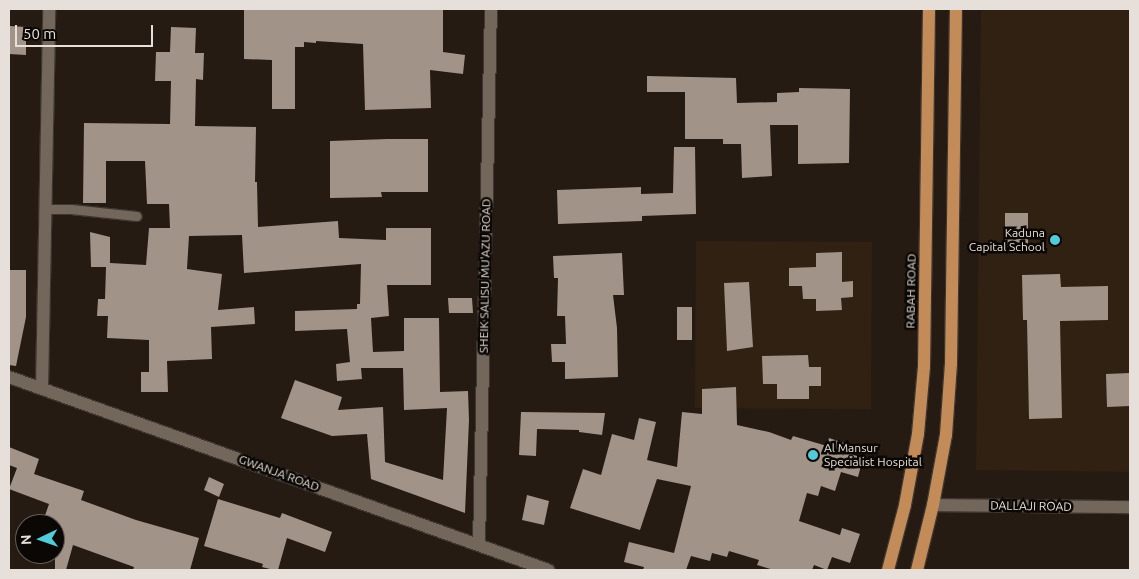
<!DOCTYPE html>
<style>
body{margin:0}
#map{position:relative;width:1139px;height:579px;overflow:hidden;background:#261b12;font-family:Ubuntu,sans-serif}
div>[style]{position:absolute}
[style*='--x']{left:calc(var(--x)*1px);top:calc(var(--y)*1px);width:calc(var(--w)*1px);rotate:calc(var(--a)*1deg)}
.built>*{inset:0;background:#312113}
.building>*{inset:0;background:#a29388}
.roads{filter:drop-shadow(1px 0 #3e3631) drop-shadow(-1px 0 #3e3631) drop-shadow(0 1px #3e3631) drop-shadow(0 -1px #3e3631)}
.lane>*{height:9px;margin:-4.5px;padding:0 4.5px;transform-origin:4.5px;border-radius:4.5px;background:#73665b}
.street>*{height:12px;margin:-6px;padding:0 6px;transform-origin:6px;border-radius:6px;background:#73665b}
.secondary>*{height:12px;margin:-6px;padding:0 6px;transform-origin:6px;border-radius:6px;background:#73665b}
.primary>*{height:12px;margin:-6px;padding:0 6px;transform-origin:6px;border-radius:6px;background:#c28b57}
.dots>*{width:14px;height:14px;translate:-50% -50%;box-sizing:border-box;border:2px solid #0b0704;border-radius:50%}
span{translate:-50% -50%;white-space:nowrap;text-align:center;line-height:1.15;-webkit-text-stroke:5px #0b0704;paint-order:stroke}
.poi-label{font-size:12px;color:#e7dfd9}
.right{translate:-100% -50%;text-align:right}
.left{translate:0 -50%;text-align:left}
.street-label{font-size:12px;color:#e7dfd9}
.frame{position:absolute;inset:0;border:10px solid #e7dfd9;pointer-events:none}
.north{position:absolute;left:15px;top:514px;width:50px;height:50px;box-sizing:border-box;background:#0b0704;border:1px solid #635d59;border-radius:50%;rotate:267deg;font-size:14px;font-weight:700;line-height:20px;text-align:center;color:#e7dfd9}
.north::after{content:'';display:block;margin:auto;width:18px;height:22px;background:#52cbd8;clip-path:polygon(50% 0,100% 100%,50% 72%,0 100%)}
.scale{position:absolute;left:15px;top:25px;width:138px;height:22px;box-sizing:border-box;border:2px solid #e7dfd9;border-top:0;padding-left:6px;font-size:15px;line-height:18px;white-space:nowrap;color:#e7dfd9;-webkit-text-stroke:4px #0b0704;paint-order:stroke}
</style>
<div id="map">
<div class="built">
<i style="clip-path:polygon(981px 9px,1130px 9px,1130px 472px,976px 470px)"></i>
<i style="clip-path:polygon(696px 241px,872px 242px,871px 409px,695px 408px)"></i>
</div>
<div class="building">
<i style="clip-path:polygon(244px 9px,443px 9px,443px 52px,465px 55px,463px 74px,430px 70px,431px 108px,365px 110px,363px 44px,316px 41px,316px 43px,304px 42px,304px 47px,295px 47px,295px 109px,272px 109px,272px 60px,244px 59px)"></i>
<i style="clip-path:polygon(10px 26px,26px 27px,26px 55px,9px 54px)"></i>
<i style="clip-path:polygon(171px 27px,196px 28px,195px 53px,204px 53px,203px 80px,196px 79px,195px 126px,256px 127px,255px 182px,257px 182px,258px 227px,338px 221px,339px 238px,386px 240px,386px 228px,431px 228px,431px 285px,387px 285px,389px 316px,371px 318px,373px 352px,404px 351px,404px 318px,439px 318px,440px 392px,468px 391px,469px 420px,465px 513px,371px 479px,367px 434px,332px 436px,281px 418px,295px 380px,342px 397px,338px 410px,383px 407px,385px 462px,443px 480px,447px 408px,404px 410px,403px 368px,361px 368px,362px 379px,337px 381px,336px 364px,350px 362px,347px 329px,295px 331px,295px 311px,357px 309px,357px 304px,360px 304px,361px 264px,244px 273px,242px 235px,189px 236px,187px 269px,222px 274px,218px 310px,254px 307px,255px 324px,211px 327px,212px 359px,167px 361px,168px 392px,141px 392px,141px 372px,149px 372px,149px 340px,107px 338px,108px 316px,97px 316px,98px 299px,105px 299px,106px 267px,91px 267px,90px 232px,110px 237px,110px 263px,146px 265px,149px 228px,170px 228px,169px 204px,147px 204px,145px 161px,106px 161px,106px 203px,83px 203px,84px 123px,170px 124px,171px 81px,155px 81px,156px 52px,170px 52px)"></i>
<i style="clip-path:polygon(647px 76px,736px 78px,737px 103px,777px 102px,777px 93px,799px 92px,799px 88px,850px 89px,849px 163px,798px 164px,798px 125px,770px 125px,772px 176px,742px 178px,741px 144px,723px 144px,723px 139px,685px 139px,685px 92px,647px 92px)"></i>
<i style="clip-path:polygon(388px 139px,428px 139px,428px 192px,381px 192px,382px 197px,330px 198px,330px 141px)"></i>
<i style="clip-path:polygon(674px 147px,695px 147px,696px 214px,642px 216px,642px 221px,558px 224px,557px 190px,641px 187px,641px 194px,673px 193px)"></i>
<i style="clip-path:polygon(1005px 213px,1028px 213px,1028px 247px,1005px 247px)"></i>
<i style="clip-path:polygon(842px 252px,842px 282px,853px 281px,853px 297px,841px 298px,842px 310px,816px 311px,816px 299px,803px 299px,802px 286px,789px 286px,789px 268px,816px 267px,816px 253px)"></i>
<i style="clip-path:polygon(622px 253px,624px 295px,613px 295px,617px 328px,618px 377px,565px 379px,565px 362px,552px 362px,551px 344px,566px 344px,565px 316px,557px 316px,558px 278px,554px 278px,553px 256px)"></i>
<i style="clip-path:polygon(9px 270px,26px 270px,26px 317px,16px 366px,9px 365px)"></i>
<i style="clip-path:polygon(1060px 274px,1061px 287px,1108px 286px,1108px 320px,1060px 321px,1062px 418px,1029px 419px,1027px 320px,1023px 320px,1022px 275px)"></i>
<i style="clip-path:polygon(749px 282px,753px 347px,727px 351px,724px 283px)"></i>
<i style="clip-path:polygon(448px 298px,472px 298px,473px 313px,449px 313px)"></i>
<i style="clip-path:polygon(677px 307px,692px 307px,692px 340px,677px 340px)"></i>
<i style="clip-path:polygon(808px 355px,809px 367px,821px 367px,821px 386px,809px 386px,809px 399px,777px 399px,777px 384px,763px 384px,762px 356px)"></i>
<i style="clip-path:polygon(1130px 373px,1130px 406px,1107px 407px,1106px 374px)"></i>
<i style="clip-path:polygon(736px 387px,737px 425px,769px 432px,791px 440px,793px 436px,827px 446px,829px 438px,847px 444px,844px 452px,863px 458px,858px 477px,841px 472px,835px 491px,821px 486px,818px 496px,807px 493px,799px 521px,840px 535px,842px 528px,860px 534px,850px 563px,832px 557px,827px 570px,814px 565px,812px 570px,774px 570px,757px 565px,759px 560px,729px 551px,727px 557px,712px 553px,710px 561px,691px 556px,686px 570px,643px 570px,644px 567px,624px 562px,629px 542px,674px 553px,691px 486px,657px 479px,640px 530px,570px 508px,583px 469px,601px 475px,612px 434px,634px 440px,639px 418px,656px 422px,647px 460px,677px 467px,682px 412px,702px 414px,702px 389px)"></i>
<i style="clip-path:polygon(521px 412px,605px 413px,602px 435px,579px 432px,579px 430px,537px 429px,536px 456px,519px 455px)"></i>
<i style="clip-path:polygon(9px 447px,39px 459px,34px 474px,84px 491px,81px 500px,136px 520px,199px 538px,190px 570px,133px 570px,134px 567px,73px 545px,66px 570px,55px 570px,55px 524px,42px 524px,49px 504px,9px 489px,17px 468px,9px 465px)"></i>
<i style="clip-path:polygon(209px 477px,224px 484px,219px 497px,204px 490px)"></i>
<i style="clip-path:polygon(527px 495px,549px 501px,544px 525px,522px 520px)"></i>
<i style="clip-path:polygon(218px 499px,280px 518px,282px 513px,332px 532px,325px 552px,287px 538px,278px 570px,274px 570px,262px 567px,263px 564px,204px 546px)"></i>
</div>
<div class="roads">
<div class="lane">
<i style="--x:45;--y:209;--w:26;--a:0"></i>
<i style="--x:71;--y:209;--w:66;--a:6.1"></i>
</div>
<div class="street">
<i style="--x:9;--y:377;--w:573;--a:19.7"></i>
<i style="--x:42;--y:388;--w:379;--a:-88.9"></i>
<i style="--x:479;--y:544;--w:535;--a:-88.72"></i>
</div>
<div class="secondary">
<i style="--x:933;--y:505;--w:197;--a:0.6"></i>
</div>
<div class="primary">
<i style="--x:888;--y:570;--w:67;--a:-75.3"></i>
<i style="--x:905;--y:505;--w:72;--a:-79.6"></i>
<i style="--x:918;--y:434;--w:67;--a:-84.9"></i>
<i style="--x:924;--y:367;--w:358;--a:-89.2"></i>
<i style="--x:917;--y:570;--w:67;--a:-76.2"></i>
<i style="--x:933;--y:505;--w:71;--a:-79.5"></i>
<i style="--x:946;--y:435;--w:71;--a:-86"></i>
<i style="--x:951;--y:364;--w:355;--a:-89.2"></i>
</div>
</div>
<div class="dots">
<i style="left:1055px;top:240px;background:#52cbd8"></i>
<i style="left:813px;top:455px;background:#52cbd8"></i>
</div>
<div class="poi-label">
<span class="right" style="left:1045px;top:240px">Kaduna<br>Capital School</span>
<span class="left" style="left:824px;top:455px">Al Mansur<br>Specialist Hospital</span>
</div>
<div class="street-label">
<span style="left:485px;top:276px;rotate:-89deg">SHEIK SALISU MU'AZU ROAD</span>
<span style="left:911px;top:291px;rotate:-89deg">RABAH ROAD</span>
<span style="left:279px;top:473px;rotate:20deg">GWANJA ROAD</span>
<span style="left:1031px;top:506px;rotate:1deg">DALLAJI ROAD</span>
</div>
<div class="frame"></div>
<div class="north">N</div>
<div class="scale">50 m</div>
</div>
